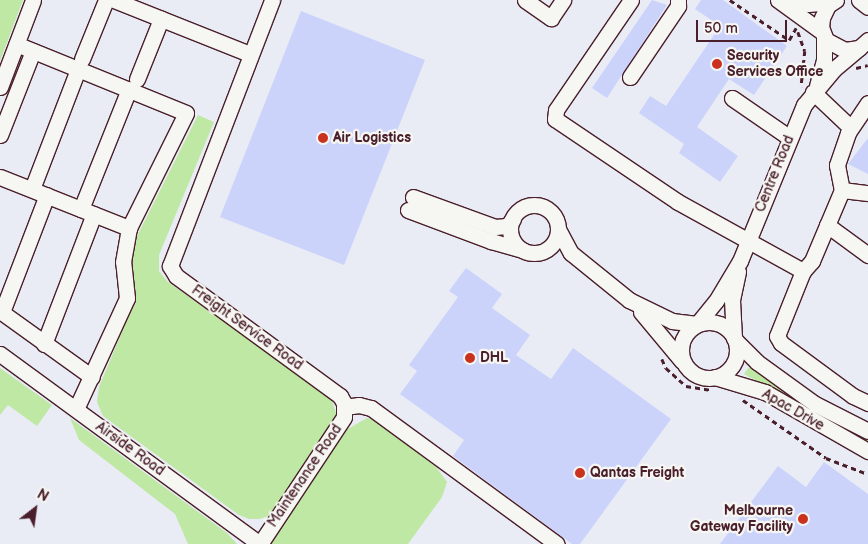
<!DOCTYPE html>
<style>
body{margin:0}
#map{position:relative;width:868px;height:544px;overflow:hidden;background:#e9ecf5;font-family:"Balsamiq Sans",sans-serif}
div>[style]{position:absolute}
[style*='--x']{left:calc(var(--x)*1px);top:calc(var(--y)*1px);width:calc(var(--w)*1px);rotate:calc(var(--a)*1deg)}
.green>*{inset:0;background:#bfe8a4}
.building>*{inset:0;background:#ccd3fb}
.path>*{height:2.5px;margin-top:-1.25px;transform-origin:0;background:repeating-linear-gradient(90deg,#4a1f2b 0 5px,transparent 0 9px)}
.roads{filter:drop-shadow(1px 0 #4a1f2b) drop-shadow(-1px 0 #4a1f2b) drop-shadow(0 1px #4a1f2b) drop-shadow(0 -1px #4a1f2b)}
.minor>*{height:15px;margin:-7.5px;padding:0 7.5px;transform-origin:7.5px;border-radius:7.5px;background:#f6f6f2}
.minor>.ring{margin:-7.5px;padding:0;box-sizing:content-box;background:none;border:15px solid #f6f6f2;border-radius:50%}
.dots>*{width:14px;height:14px;translate:-50% -50%;box-sizing:border-box;border:2px solid #f6f6f2;border-radius:50%}
span{translate:-50% -50%;white-space:nowrap;text-align:center;line-height:1.15;-webkit-text-stroke:4.5px #f6f6f2;paint-order:stroke}
.poi-label{font-size:14px;color:#4a1f2b;font-weight:700}
.left{translate:0 -50%;text-align:left}
.right{translate:-100% -50%;text-align:right}
.street-label{font-size:14px;color:#4a1f2b}
.north{position:absolute;left:10px;top:484px;width:50px;height:50px;-webkit-text-stroke:4px #f6f6f2;paint-order:stroke;rotate:30deg;font-size:14px;font-weight:700;line-height:20px;text-align:center;color:#4a1f2b}
.north::after{content:'';display:block;margin:auto;width:18px;height:22px;background:#4a1f2b;clip-path:polygon(50% 0,100% 100%,50% 72%,0 100%)}
.scale{position:absolute;left:696px;top:20px;width:91px;height:22px;box-sizing:border-box;border:2px solid #4a1f2b;border-top:0;padding-left:6px;font-size:15px;line-height:18px;white-space:nowrap;color:#4a1f2b;-webkit-text-stroke:4px #f6f6f2;paint-order:stroke}
</style>
<div id="map">
<div class="green">
<i style="clip-path:polygon(0 0,23px 0,0 61px)"></i>
<i style="clip-path:polygon(198px 115px,214px 122px,159px 255px,159px 271px,168px 282px,327px 395px,332px 400px,336px 413px,336px 420px,271px 515px,260px 519px,249px 519px,239px 515px,103px 416px,97px 402px,99px 387px,136px 298px,131px 248px)"></i>
<i style="clip-path:polygon(749px 367px,819px 414px,868px 438px,868px 443px,744px 374px)"></i>
<i style="clip-path:polygon(0 368px,52px 405px,37px 426px,8px 405px,0 415px)"></i>
<i style="clip-path:polygon(70px 418px,227px 533px,237px 544px,188px 544px,175px 514px,79px 440px)"></i>
<i style="clip-path:polygon(367px 418px,373px 419px,436px 467px,447px 482px,442px 497px,408px 544px,271px 544px,346px 430px)"></i>
</div>
<div class="building">
<i style="clip-path:polygon(652px 0,667px 5px,607px 98px,592px 88px)"></i>
<i style="clip-path:polygon(701px 0,723px 0,787px 46px,754px 95px,729px 79px,697px 127px,738px 156px,720px 182px,679px 153px,684px 144px,639px 113px,650px 96px,666px 106px,720px 26px,695px 9px)"></i>
<i style="clip-path:polygon(301px 11px,425px 60px,344px 265px,220px 217px)"></i>
<i style="clip-path:polygon(868px 138px,868px 174px,848px 164px)"></i>
<i style="clip-path:polygon(466px 268px,502px 294px,492px 308px,530px 335px,516px 355px,551px 379px,573px 348px,671px 419px,580px 544px,572px 544px,453px 456px,464px 440px,400px 394px,417px 371px,409px 365px,458px 297px,449px 291px)"></i>
<i style="clip-path:polygon(824px 462px,868px 494px,868px 544px,720px 544px,778px 466px,806px 487px)"></i>
</div>
<div class="path">
<i style="--x:730;--y:0;--w:71;--a:34.1"></i>
<i style="--x:789;--y:40;--w:14;--a:-60"></i>
<i style="--x:798;--y:32;--w:20;--a:70"></i>
<i style="--x:805;--y:51;--w:36;--a:96"></i>
<i style="--x:856;--y:68;--w:12;--a:-14"></i>
<i style="--x:662;--y:359;--w:10;--a:66"></i>
<i style="--x:666;--y:368;--w:27;--a:42"></i>
<i style="--x:686;--y:386;--w:24;--a:9"></i>
<i style="--x:743;--y:400;--w:101;--a:34.9"></i>
<i style="--x:826;--y:458;--w:45;--a:20.9"></i>
</div>
<div class="roads">
<div class="minor">
<i style="--x:114;--y:0;--w:146;--a:21.7"></i>
<i style="--x:525;--y:0;--w:32;--a:35"></i>
<i style="--x:551;--y:18;--w:22;--a:-56"></i>
<i style="--x:631;--y:0;--w:133;--a:124.3"></i>
<i style="--x:556;--y:110;--w:9;--a:96"></i>
<i style="--x:555;--y:119;--w:148;--a:34"></i>
<i style="--x:678;--y:202;--w:143;--a:28.9"></i>
<i style="--x:778;--y:0;--w:54;--a:36"></i>
<i style="--x:789;--y:0;--w:19;--a:12"></i>
<i style="--x:808;--y:4;--w:24;--a:-5"></i>
<i style="--x:836;--y:0;--w:9;--a:148"></i>
<i style="--x:828;--y:5;--w:14;--a:115"></i>
<i style="--x:822;--y:18;--w:9;--a:96"></i>
<i style="--x:821;--y:27;--w:14;--a:69"></i>
<i style="--x:826;--y:40;--w:21;--a:28"></i>
<i style="--x:845;--y:50;--w:14;--a:-8"></i>
<i style="--x:859;--y:48;--w:12;--a:-42"></i>
<i style="--x:859;--y:0;--w:11;--a:38"></i>
<i style="--x:82;--y:59;--w:64;--a:-67.9"></i>
<i style="--x:630;--y:77;--w:86;--a:-55.9"></i>
<i style="--x:678;--y:6;--w:6;--a:-90"></i>
<i style="--x:137;--y:79;--w:65;--a:-68.2"></i>
<i style="--x:817;--y:86;--w:27;--a:-75"></i>
<i style="--x:824;--y:60;--w:24;--a:-90"></i>
<i style="--x:0;--y:87;--w:93;--a:-69.2"></i>
<i style="--x:813;--y:92;--w:52;--a:43.5"></i>
<i style="--x:732;--y:98;--w:70;--a:34.6"></i>
<i style="--x:868;--y:103;--w:36;--a:124"></i>
<i style="--x:848;--y:133;--w:34;--a:109"></i>
<i style="--x:837;--y:165;--w:25;--a:79"></i>
<i style="--x:842;--y:190;--w:77;--a:112.9"></i>
<i style="--x:812;--y:261;--w:13;--a:132"></i>
<i style="--x:803;--y:271;--w:70;--a:111.8"></i>
<i style="--x:777;--y:336;--w:8;--a:60"></i>
<i style="--x:781;--y:343;--w:89;--a:36.4"></i>
<i style="--x:853;--y:396;--w:17;--a:25"></i>
<i style="--x:0;--y:135;--w:90;--a:-68.6"></i>
<i style="--x:0;--y:177;--w:139;--a:21.6"></i>
<i style="--x:129;--y:228;--w:128;--a:-63.6"></i>
<i style="--x:186;--y:113;--w:183;--a:-157.9"></i>
<i style="--x:32;--y:189;--w:129;--a:-69"></i>
<i style="--x:842;--y:190;--w:26;--a:7"></i>
<i style="--x:413;--y:197;--w:87;--a:20.1"></i>
<i style="--x:495;--y:227;--w:12;--a:-5"></i>
<i style="--x:507;--y:226;--w:9;--a:-49"></i>
<i class="ring" style="left:510px;top:205px;width:33px;height:33px"></i>
<i style="--x:81;--y:209;--w:129;--a:-68.2"></i>
<i style="--x:408;--y:210;--w:89;--a:20.5"></i>
<i style="--x:491;--y:241;--w:33;--a:16"></i>
<i style="--x:827;--y:225;--w:51;--a:36.2"></i>
<i style="--x:558;--y:229;--w:27;--a:62"></i>
<i style="--x:571;--y:253;--w:75;--a:39"></i>
<i style="--x:629;--y:300;--w:48;--a:26"></i>
<i style="--x:672;--y:321;--w:23;--a:7"></i>
<i style="--x:0;--y:311;--w:113;--a:35.7"></i>
<i style="--x:2;--y:312;--w:125;--a:-69"></i>
<i style="--x:641;--y:312;--w:64;--a:50.1"></i>
<i class="ring" style="left:681px;top:322px;width:41px;height:41px"></i>
<i style="--x:698;--y:323;--w:28;--a:-51"></i>
<i style="--x:716;--y:301;--w:47;--a:-59"></i>
<i style="--x:740;--y:261;--w:169;--a:-67.7"></i>
<i style="--x:804;--y:105;--w:47;--a:-50.2"></i>
<i style="--x:834;--y:69;--w:33;--a:-40"></i>
<i style="--x:734;--y:338;--w:38;--a:-93"></i>
<i style="--x:732;--y:300;--w:29;--a:-78"></i>
<i style="--x:735;--y:340;--w:31;--a:45"></i>
<i style="--x:757;--y:362;--w:72;--a:35.9"></i>
<i style="--x:815;--y:404;--w:59;--a:27"></i>
<i style="--x:44;--y:344;--w:139;--a:-69"></i>
<i style="--x:0;--y:354;--w:322;--a:36.2"></i>
<i style="--x:715;--y:377;--w:52;--a:16.7"></i>
<i style="--x:765;--y:392;--w:119;--a:29.8"></i>
<i style="--x:345;--y:407;--w:14;--a:-8"></i>
<i style="--x:359;--y:405;--w:12;--a:14"></i>
<i style="--x:371;--y:408;--w:230;--a:36.2"></i>
<i style="--x:76;--y:409;--w:122;--a:-65.3"></i>
<i style="--x:127;--y:298;--w:36;--a:-96"></i>
<i style="--x:123;--y:262;--w:35;--a:-80"></i>
<i style="--x:260;--y:544;--w:152;--a:-56.5"></i>
<i style="--x:344;--y:417;--w:14;--a:-90"></i>
<i style="--x:344;--y:403;--w:8;--a:-120"></i>
<i style="--x:340;--y:396;--w:203;--a:-143.8"></i>
<i style="--x:176;--y:276;--w:12;--a:-121"></i>
<i style="--x:170;--y:266;--w:285;--a:-69"></i>
</div>
</div>
<div class="dots">
<i style="left:717px;top:64px;background:#c8321e"></i>
<i style="left:323px;top:138px;background:#c8321e"></i>
<i style="left:470px;top:358px;background:#c8321e"></i>
<i style="left:580px;top:473px;background:#c8321e"></i>
<i style="left:803px;top:519px;background:#c8321e"></i>
</div>
<div class="poi-label">
<span class="left" style="left:727px;top:64px">Security<br>Services Office</span>
<span class="left" style="left:333px;top:138px">Air Logistics</span>
<span class="left" style="left:480px;top:358px">DHL</span>
<span class="left" style="left:590px;top:473px">Qantas Freight</span>
<span class="right" style="left:793px;top:519px">Melbourne<br>Gateway Facility</span>
</div>
<div class="street-label">
<span style="left:775px;top:174px;rotate:-68deg">Centre Road</span>
<span style="left:247px;top:328px;rotate:36deg">Freight Service Road</span>
<span style="left:793px;top:410px;rotate:30deg">Apac Drive</span>
<span style="left:130px;top:449px;rotate:36deg">Airside Road</span>
<span style="left:305px;top:476px;rotate:-56deg">Maintenance Road</span>
</div>
<div class="north">N</div>
<div class="scale">50 m</div>
</div>
